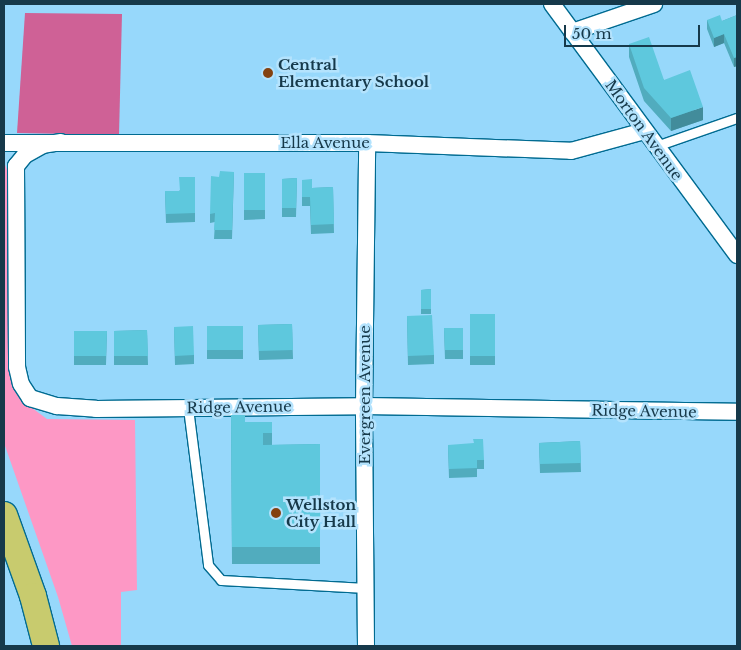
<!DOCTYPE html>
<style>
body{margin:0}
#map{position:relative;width:741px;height:650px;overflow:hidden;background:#97d8fb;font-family:"Libre Baskerville",serif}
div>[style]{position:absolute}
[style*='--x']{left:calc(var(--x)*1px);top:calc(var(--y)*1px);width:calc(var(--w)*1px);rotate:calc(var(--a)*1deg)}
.green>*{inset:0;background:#fd98c5}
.forest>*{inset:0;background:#cf6196}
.roads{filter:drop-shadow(1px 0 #006b91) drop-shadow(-1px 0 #006b91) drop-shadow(0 1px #006b91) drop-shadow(0 -1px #006b91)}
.service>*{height:9px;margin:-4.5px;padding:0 4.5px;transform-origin:4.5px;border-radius:4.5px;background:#fff}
.minor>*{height:16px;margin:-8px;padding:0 8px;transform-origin:8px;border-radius:8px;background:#fff}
.primary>*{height:26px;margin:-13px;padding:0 13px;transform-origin:13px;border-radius:13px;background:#c8cb6e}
.wall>*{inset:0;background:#51acbe}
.shaded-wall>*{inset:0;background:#428c9b}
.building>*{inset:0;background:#5ec8dd}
.dots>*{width:14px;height:14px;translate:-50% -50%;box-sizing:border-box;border:2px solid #b4e3fd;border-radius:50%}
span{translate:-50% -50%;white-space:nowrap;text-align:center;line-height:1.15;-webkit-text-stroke:5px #b4e3fd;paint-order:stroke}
.poi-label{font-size:15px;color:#16394a;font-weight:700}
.left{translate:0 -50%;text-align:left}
.street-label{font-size:15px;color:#16394a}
.frame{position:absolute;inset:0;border:5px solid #16394a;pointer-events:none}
.scale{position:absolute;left:564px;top:25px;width:136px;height:22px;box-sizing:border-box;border:2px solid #16394a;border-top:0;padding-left:6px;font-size:15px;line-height:18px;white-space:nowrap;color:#16394a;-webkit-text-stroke:4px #b4e3fd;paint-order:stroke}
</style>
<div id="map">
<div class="green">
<i style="clip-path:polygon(4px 162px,9px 175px,12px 382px,20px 399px,47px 419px,135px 420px,137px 590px,121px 592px,121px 646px,72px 646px,58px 597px,4px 443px)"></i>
</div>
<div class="forest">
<i style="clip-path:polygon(25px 13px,122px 14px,119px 135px,17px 133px)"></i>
</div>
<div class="roads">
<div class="service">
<i style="--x:656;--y:146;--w:86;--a:-19.1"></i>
<i style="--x:188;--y:408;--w:158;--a:82.7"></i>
<i style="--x:208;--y:565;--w:20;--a:49"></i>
<i style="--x:221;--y:580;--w:145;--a:3.2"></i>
</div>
<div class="minor">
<i style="--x:552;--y:4;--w:312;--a:53.6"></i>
<i style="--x:572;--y:32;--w:87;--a:-18.9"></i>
<i style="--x:61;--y:142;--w:18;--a:171"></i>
<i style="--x:43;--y:145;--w:21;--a:151"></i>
<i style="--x:25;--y:155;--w:14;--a:129"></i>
<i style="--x:16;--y:166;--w:201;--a:89.7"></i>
<i style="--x:17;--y:367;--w:17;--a:77"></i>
<i style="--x:21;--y:384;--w:17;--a:57"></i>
<i style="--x:30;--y:398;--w:28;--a:17"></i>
<i style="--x:57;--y:406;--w:39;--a:4"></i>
<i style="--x:96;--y:409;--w:268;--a:-0.6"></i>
<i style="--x:364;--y:406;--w:373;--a:0.9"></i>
<i style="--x:4;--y:143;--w:363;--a:0"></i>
<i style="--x:367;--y:143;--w:204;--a:2.2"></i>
<i style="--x:571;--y:151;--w:76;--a:-15.3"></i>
<i style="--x:366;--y:646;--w:240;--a:-90.5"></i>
<i style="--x:364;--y:406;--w:263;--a:-89.3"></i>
</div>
<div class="primary">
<i style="--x:4;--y:515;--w:86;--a:70.3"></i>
<i style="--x:33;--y:596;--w:52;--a:75.4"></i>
</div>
</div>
<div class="wall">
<i style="clip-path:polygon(737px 15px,737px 66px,734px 67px,724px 43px,714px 47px,707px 29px,707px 20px,722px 21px)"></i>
<i style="clip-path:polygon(629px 44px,664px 80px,703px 120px,671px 131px,644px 101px,629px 57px)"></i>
<i style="clip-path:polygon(234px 172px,232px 239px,214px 239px,215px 222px,210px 223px,210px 214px)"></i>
<i style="clip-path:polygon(244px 173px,265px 173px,265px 219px,244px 220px)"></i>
<i style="clip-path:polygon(195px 177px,195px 222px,166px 223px,165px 191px,179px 191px)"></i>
<i style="clip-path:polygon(297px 178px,296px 217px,282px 217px,282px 179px)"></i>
<i style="clip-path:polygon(302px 180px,312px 188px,333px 187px,334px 233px,311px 234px,310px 206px,302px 206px)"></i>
<i style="clip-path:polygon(431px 289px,431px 314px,421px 314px,421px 290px)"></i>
<i style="clip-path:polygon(470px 314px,495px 314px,495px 365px,470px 365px)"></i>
<i style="clip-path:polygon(407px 316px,434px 355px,434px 364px,408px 365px)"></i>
<i style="clip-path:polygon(292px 324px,293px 359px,259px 360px,258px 325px)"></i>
<i style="clip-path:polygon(207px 326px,243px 326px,243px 359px,207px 359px)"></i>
<i style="clip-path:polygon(174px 327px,194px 355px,194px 364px,175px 365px)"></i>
<i style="clip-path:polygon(444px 328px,463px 328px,463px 359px,445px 359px)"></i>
<i style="clip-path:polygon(147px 330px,148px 365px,114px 365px,114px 331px)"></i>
<i style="clip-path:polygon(74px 331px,107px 331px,106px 365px,74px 365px)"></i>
<i style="clip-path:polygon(231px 415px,245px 422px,272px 422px,272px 445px,320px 444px,320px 564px,232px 564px)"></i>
<i style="clip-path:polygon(580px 441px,581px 472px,540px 473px,539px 443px)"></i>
<i style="clip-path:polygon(448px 445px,484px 460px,484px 469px,477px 469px,477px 477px,449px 478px)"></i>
</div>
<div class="shaded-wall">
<i style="clip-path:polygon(724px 34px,724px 43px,714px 47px,714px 38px)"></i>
<i style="clip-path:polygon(737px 57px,737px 66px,734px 67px,734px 58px)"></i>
<i style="clip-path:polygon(703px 107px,703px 120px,671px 131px,671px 118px)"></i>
</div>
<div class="building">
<i style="clip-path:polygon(720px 15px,722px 21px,737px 15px,737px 57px,734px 58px,724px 34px,714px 38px,707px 20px)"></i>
<i style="clip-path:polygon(649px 37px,664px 80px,690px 70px,703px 107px,671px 118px,644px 88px,629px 44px)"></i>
<i style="clip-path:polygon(220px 171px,234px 172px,232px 230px,214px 230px,215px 213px,210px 214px,211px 176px,219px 177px)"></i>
<i style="clip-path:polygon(244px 173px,265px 173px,265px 210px,244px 210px)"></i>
<i style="clip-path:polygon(179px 177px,195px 177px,195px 213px,166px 214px,165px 191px,180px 191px)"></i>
<i style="clip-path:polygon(297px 178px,296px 208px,282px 208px,282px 179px)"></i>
<i style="clip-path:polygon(312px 179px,312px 188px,333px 187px,334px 224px,311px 225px,310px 197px,302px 197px,302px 180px)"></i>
<i style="clip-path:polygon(431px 289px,431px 309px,421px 309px,421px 290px)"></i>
<i style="clip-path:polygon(470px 314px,495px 314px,495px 356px,470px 356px)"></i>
<i style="clip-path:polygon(432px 315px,434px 355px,408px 356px,407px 316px)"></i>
<i style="clip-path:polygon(292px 324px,293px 350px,259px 351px,258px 325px)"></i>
<i style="clip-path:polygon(193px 326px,194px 355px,175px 356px,174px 327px)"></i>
<i style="clip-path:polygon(207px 326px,243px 326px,243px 350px,207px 350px)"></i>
<i style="clip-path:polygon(444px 328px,463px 328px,463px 350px,445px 350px)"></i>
<i style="clip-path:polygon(147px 330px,148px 356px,114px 356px,114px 331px)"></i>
<i style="clip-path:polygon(74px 331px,107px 331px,106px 356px,74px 356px)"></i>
<i style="clip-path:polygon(231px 415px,245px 415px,245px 422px,272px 422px,272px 433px,263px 433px,263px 445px,320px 444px,320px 547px,232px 547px)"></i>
<i style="clip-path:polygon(473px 439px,483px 439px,484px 460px,477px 460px,477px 468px,449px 469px,448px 445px,474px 443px)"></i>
<i style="clip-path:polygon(580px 441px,581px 463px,540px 464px,539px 443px)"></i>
</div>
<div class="dots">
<i style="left:268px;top:73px;background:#844210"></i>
<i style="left:276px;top:513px;background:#844210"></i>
</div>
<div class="poi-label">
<span class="left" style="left:278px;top:73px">Central<br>Elementary School</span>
<span class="left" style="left:286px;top:513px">Wellston<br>City Hall</span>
</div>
<div class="street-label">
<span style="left:644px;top:130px;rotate:54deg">Morton Avenue</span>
<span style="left:325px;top:143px">Ella Avenue</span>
<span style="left:365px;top:395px;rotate:-90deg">Evergreen Avenue</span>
<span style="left:239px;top:407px;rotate:-1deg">Ridge Avenue</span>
<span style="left:644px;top:411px;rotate:1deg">Ridge Avenue</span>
</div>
<div class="frame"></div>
<div class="scale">50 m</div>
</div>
